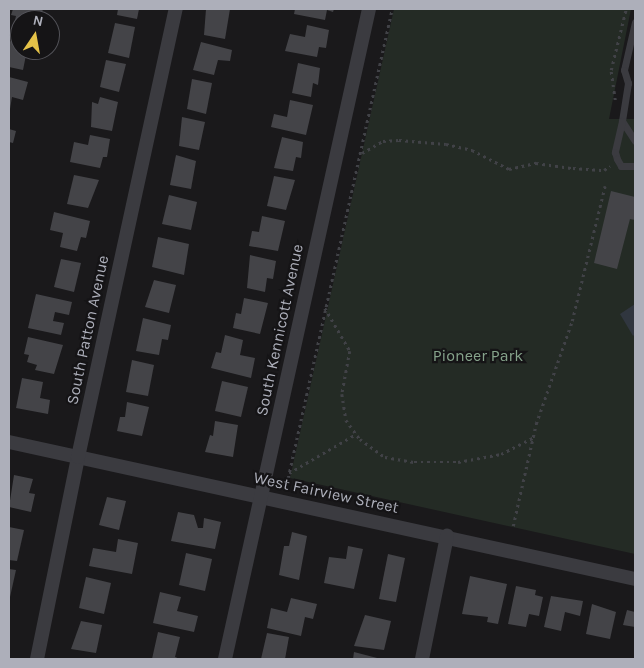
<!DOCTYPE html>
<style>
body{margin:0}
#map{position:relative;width:644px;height:668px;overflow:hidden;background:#1a191b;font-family:Karla,sans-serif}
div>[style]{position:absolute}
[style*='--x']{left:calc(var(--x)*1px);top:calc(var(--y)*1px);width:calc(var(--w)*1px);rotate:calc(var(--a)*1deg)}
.green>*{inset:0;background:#242b25}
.water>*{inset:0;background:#30363f}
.building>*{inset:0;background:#444448}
.path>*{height:2.5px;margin-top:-1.25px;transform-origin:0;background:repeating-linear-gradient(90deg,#414247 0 2.5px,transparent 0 6.5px)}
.lane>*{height:7px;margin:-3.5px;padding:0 3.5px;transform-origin:3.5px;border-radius:3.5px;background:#3b3b40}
.street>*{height:14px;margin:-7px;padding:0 7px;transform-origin:7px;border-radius:7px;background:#3b3b40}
span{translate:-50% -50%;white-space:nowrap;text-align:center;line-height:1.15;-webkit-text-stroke:4.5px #151416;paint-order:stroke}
.street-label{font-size:16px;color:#adafba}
.park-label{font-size:16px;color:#86a38b}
.frame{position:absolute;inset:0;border:10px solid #adafba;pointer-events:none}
.north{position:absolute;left:10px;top:10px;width:50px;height:50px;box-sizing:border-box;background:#151416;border:1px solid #525258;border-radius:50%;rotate:12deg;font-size:14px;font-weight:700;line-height:20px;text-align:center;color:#adafba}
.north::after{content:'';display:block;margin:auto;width:18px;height:22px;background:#e4c248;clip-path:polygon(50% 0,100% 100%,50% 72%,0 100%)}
</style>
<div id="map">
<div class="green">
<i style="clip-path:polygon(394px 9px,631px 9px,609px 119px,635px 119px,635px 554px,290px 478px)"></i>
</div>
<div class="water">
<i style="clip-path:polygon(635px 304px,635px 334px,633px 336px,620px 314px)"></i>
</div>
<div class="building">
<i style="clip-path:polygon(13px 9px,43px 9px,40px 20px,20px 20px,20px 33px,12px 32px,16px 16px,11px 15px)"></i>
<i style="clip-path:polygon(118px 9px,139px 9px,137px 19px,117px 15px)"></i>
<i style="clip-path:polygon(206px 9px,230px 9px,225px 39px,204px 35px)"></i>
<i style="clip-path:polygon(295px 9px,334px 9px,333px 12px,327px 10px,325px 20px,294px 14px)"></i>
<i style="clip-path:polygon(115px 23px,135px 27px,129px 58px,108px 53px)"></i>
<i style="clip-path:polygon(307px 25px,329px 30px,326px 48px,319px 47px,317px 57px,285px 51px,290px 34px,305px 37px)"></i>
<i style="clip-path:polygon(9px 41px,20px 43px,20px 50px,27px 50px,23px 70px,9px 67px)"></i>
<i style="clip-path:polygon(201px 42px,232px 50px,230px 61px,218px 60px,214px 75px,193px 70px)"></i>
<i style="clip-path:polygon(106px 60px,126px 64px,119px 92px,100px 87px)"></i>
<i style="clip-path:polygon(298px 63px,320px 68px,318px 85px,313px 83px,311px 97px,292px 93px)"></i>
<i style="clip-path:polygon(9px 77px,28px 82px,23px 100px,12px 97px,10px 109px)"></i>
<i style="clip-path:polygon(192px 79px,212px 83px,206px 114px,187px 109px)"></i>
<i style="clip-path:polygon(100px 97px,118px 102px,112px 131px,91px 127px,92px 102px,98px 104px)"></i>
<i style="clip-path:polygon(290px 100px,313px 105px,306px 135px,271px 127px,274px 114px,287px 117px)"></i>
<i style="clip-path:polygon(182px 117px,205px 122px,199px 150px,179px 146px)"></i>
<i style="clip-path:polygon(9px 129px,16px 131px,13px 143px,9px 142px)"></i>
<i style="clip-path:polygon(90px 135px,110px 139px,107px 157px,103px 157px,100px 168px,70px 162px,74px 142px,88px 145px)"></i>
<i style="clip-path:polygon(282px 137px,303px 142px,301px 158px,296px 157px,293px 171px,274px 168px)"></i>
<i style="clip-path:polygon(176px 155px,196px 161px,191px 189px,170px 185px)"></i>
<i style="clip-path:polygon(74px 175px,99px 180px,88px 208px,67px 204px)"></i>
<i style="clip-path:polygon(274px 176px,295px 180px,286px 210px,267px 206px)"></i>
<i style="clip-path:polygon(611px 191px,635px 197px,635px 220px,630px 219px,617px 269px,594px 263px)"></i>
<i style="clip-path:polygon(169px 195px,197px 202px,191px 230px,162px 224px)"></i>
<i style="clip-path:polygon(54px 212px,90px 221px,86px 238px,81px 237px,77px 251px,60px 247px,63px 233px,50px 230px)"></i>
<i style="clip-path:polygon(262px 216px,285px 221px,278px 251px,249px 246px,252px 231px,259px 232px)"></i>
<i style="clip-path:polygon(158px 237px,189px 244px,184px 275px,152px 267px)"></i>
<i style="clip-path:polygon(250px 255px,276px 261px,273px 279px,267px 278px,265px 292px,247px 288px)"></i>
<i style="clip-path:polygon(61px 259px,81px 263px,74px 292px,54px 287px)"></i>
<i style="clip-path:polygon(154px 280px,176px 285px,169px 313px,145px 307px)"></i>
<i style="clip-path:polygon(36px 294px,72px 302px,69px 315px,55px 312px,53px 321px,64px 323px,61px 335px,28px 328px)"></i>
<i style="clip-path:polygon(244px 298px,268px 303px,260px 334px,233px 328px,236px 313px,241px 314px)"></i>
<i style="clip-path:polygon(143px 318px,171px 325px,168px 340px,162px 339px,159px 355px,136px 351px)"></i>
<i style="clip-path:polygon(225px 335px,243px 340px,240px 355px,255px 358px,251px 378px,211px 368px,216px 352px,221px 353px)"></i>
<i style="clip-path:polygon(28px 337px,63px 345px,54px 374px,35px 370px,37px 365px,27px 362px,29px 355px,24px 354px)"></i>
<i style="clip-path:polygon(132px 360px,154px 365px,148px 396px,126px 392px)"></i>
<i style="clip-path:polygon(22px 378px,43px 382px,40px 398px,50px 400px,48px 414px,16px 408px)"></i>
<i style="clip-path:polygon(222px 381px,248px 387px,241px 417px,215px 411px)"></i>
<i style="clip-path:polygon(127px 402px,149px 407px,142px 436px,117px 431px,120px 417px,125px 417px)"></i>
<i style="clip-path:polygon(215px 421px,238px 425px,233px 457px,205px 452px,210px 435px,213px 436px)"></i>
<i style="clip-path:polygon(14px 475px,33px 479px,29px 493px,35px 494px,31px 512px,9px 507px)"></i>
<i style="clip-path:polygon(107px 497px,126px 501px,119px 530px,99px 525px)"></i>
<i style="clip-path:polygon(178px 512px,194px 515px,198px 528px,203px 528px,204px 518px,221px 522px,215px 549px,171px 541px)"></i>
<i style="clip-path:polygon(9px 527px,24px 530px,17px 561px,9px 560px)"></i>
<i style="clip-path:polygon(292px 532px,307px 536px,299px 580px,279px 575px,284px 546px,289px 546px)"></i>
<i style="clip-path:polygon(118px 539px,138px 543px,132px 574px,89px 566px,93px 548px,116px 552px)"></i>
<i style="clip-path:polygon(348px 546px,363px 549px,354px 589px,324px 583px,329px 557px,346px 559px)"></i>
<i style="clip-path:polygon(186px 553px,212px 559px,205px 591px,179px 585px)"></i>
<i style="clip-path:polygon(388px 554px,405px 558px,396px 602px,379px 599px)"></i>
<i style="clip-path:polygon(9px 569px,16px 570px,10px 597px,9px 596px)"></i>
<i style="clip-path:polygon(470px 576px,507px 584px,498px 624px,487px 622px,488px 617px,462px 614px)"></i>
<i style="clip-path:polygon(86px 577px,111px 583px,104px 614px,79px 608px)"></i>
<i style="clip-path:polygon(516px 586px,536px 590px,535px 595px,543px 597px,539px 616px,529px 614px,526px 627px,508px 624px)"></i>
<i style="clip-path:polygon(160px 592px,181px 597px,177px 611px,198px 616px,194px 632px,153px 623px)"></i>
<i style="clip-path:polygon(551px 596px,583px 601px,580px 616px,565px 612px,561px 631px,544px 627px)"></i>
<i style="clip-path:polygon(291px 598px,317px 604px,313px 619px,305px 617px,301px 636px,267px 628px,271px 608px,287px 612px)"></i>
<i style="clip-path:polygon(592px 604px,616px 612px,610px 639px,586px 634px)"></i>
<i style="clip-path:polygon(627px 610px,635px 612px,635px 627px,623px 625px)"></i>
<i style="clip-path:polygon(365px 615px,391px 621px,384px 650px,354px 646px)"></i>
<i style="clip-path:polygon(81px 621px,102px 625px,96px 653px,71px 649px)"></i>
<i style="clip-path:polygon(158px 632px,180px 637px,175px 657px,180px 659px,152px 659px)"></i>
<i style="clip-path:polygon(267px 633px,289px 637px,285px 659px,261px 659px)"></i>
<i style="clip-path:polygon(354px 652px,381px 659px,353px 659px)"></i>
</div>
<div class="path">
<i style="--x:615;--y:100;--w:30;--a:-98"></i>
<i style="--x:611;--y:70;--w:63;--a:-76.2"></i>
<i style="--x:362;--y:153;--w:24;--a:-30"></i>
<i style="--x:383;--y:141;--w:16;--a:-4"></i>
<i style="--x:399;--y:140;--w:47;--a:4.9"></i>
<i style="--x:446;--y:144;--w:27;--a:13"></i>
<i style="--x:472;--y:150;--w:42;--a:27.2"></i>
<i style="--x:509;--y:169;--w:28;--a:-13"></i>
<i style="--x:536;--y:163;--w:37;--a:8"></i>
<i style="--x:573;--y:168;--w:31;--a:4"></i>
<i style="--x:604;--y:170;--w:7;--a:-34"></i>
<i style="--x:325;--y:308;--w:50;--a:59.8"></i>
<i style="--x:350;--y:351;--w:44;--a:100.5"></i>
<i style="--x:342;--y:394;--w:26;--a:81"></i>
<i style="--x:346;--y:420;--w:24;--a:54"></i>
<i style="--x:360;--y:439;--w:31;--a:36"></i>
<i style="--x:385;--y:457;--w:29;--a:10"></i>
<i style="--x:414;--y:462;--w:44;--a:0"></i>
<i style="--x:458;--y:462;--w:44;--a:-10.5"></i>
<i style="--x:501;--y:454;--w:36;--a:-27"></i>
<i style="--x:289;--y:473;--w:78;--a:-30.2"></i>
<i style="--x:288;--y:478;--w:480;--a:-77.5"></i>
<i style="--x:513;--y:526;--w:105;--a:-77.3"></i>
<i style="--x:536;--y:424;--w:109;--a:-70.7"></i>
<i style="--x:572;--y:321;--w:139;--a:-76.3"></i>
</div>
<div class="lane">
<i style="--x:635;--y:22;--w:49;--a:102.9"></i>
<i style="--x:624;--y:70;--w:14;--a:73"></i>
<i style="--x:628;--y:83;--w:38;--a:99"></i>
<i style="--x:622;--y:121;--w:24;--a:57"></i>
<i style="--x:622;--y:121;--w:32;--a:103"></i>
<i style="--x:615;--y:152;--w:7;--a:74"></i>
<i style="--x:617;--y:159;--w:8;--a:60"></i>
<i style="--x:621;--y:166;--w:14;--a:0"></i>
</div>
<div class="street">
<i style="--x:9;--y:442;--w:641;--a:12.34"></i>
<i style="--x:37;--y:659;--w:206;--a:-78.5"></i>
<i style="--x:78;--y:457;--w:459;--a:-77.7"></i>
<i style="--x:225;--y:659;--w:666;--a:-77.51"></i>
<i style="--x:422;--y:659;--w:126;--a:-78.5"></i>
</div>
<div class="street-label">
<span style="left:88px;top:330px;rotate:-78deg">South Patton Avenue</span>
<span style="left:280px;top:330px;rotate:-78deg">South Kennicott Avenue</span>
<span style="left:326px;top:493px;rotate:12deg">West Fairview Street</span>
</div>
<div class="park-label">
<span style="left:478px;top:356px">Pioneer Park</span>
</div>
<div class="frame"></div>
<div class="north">N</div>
</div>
